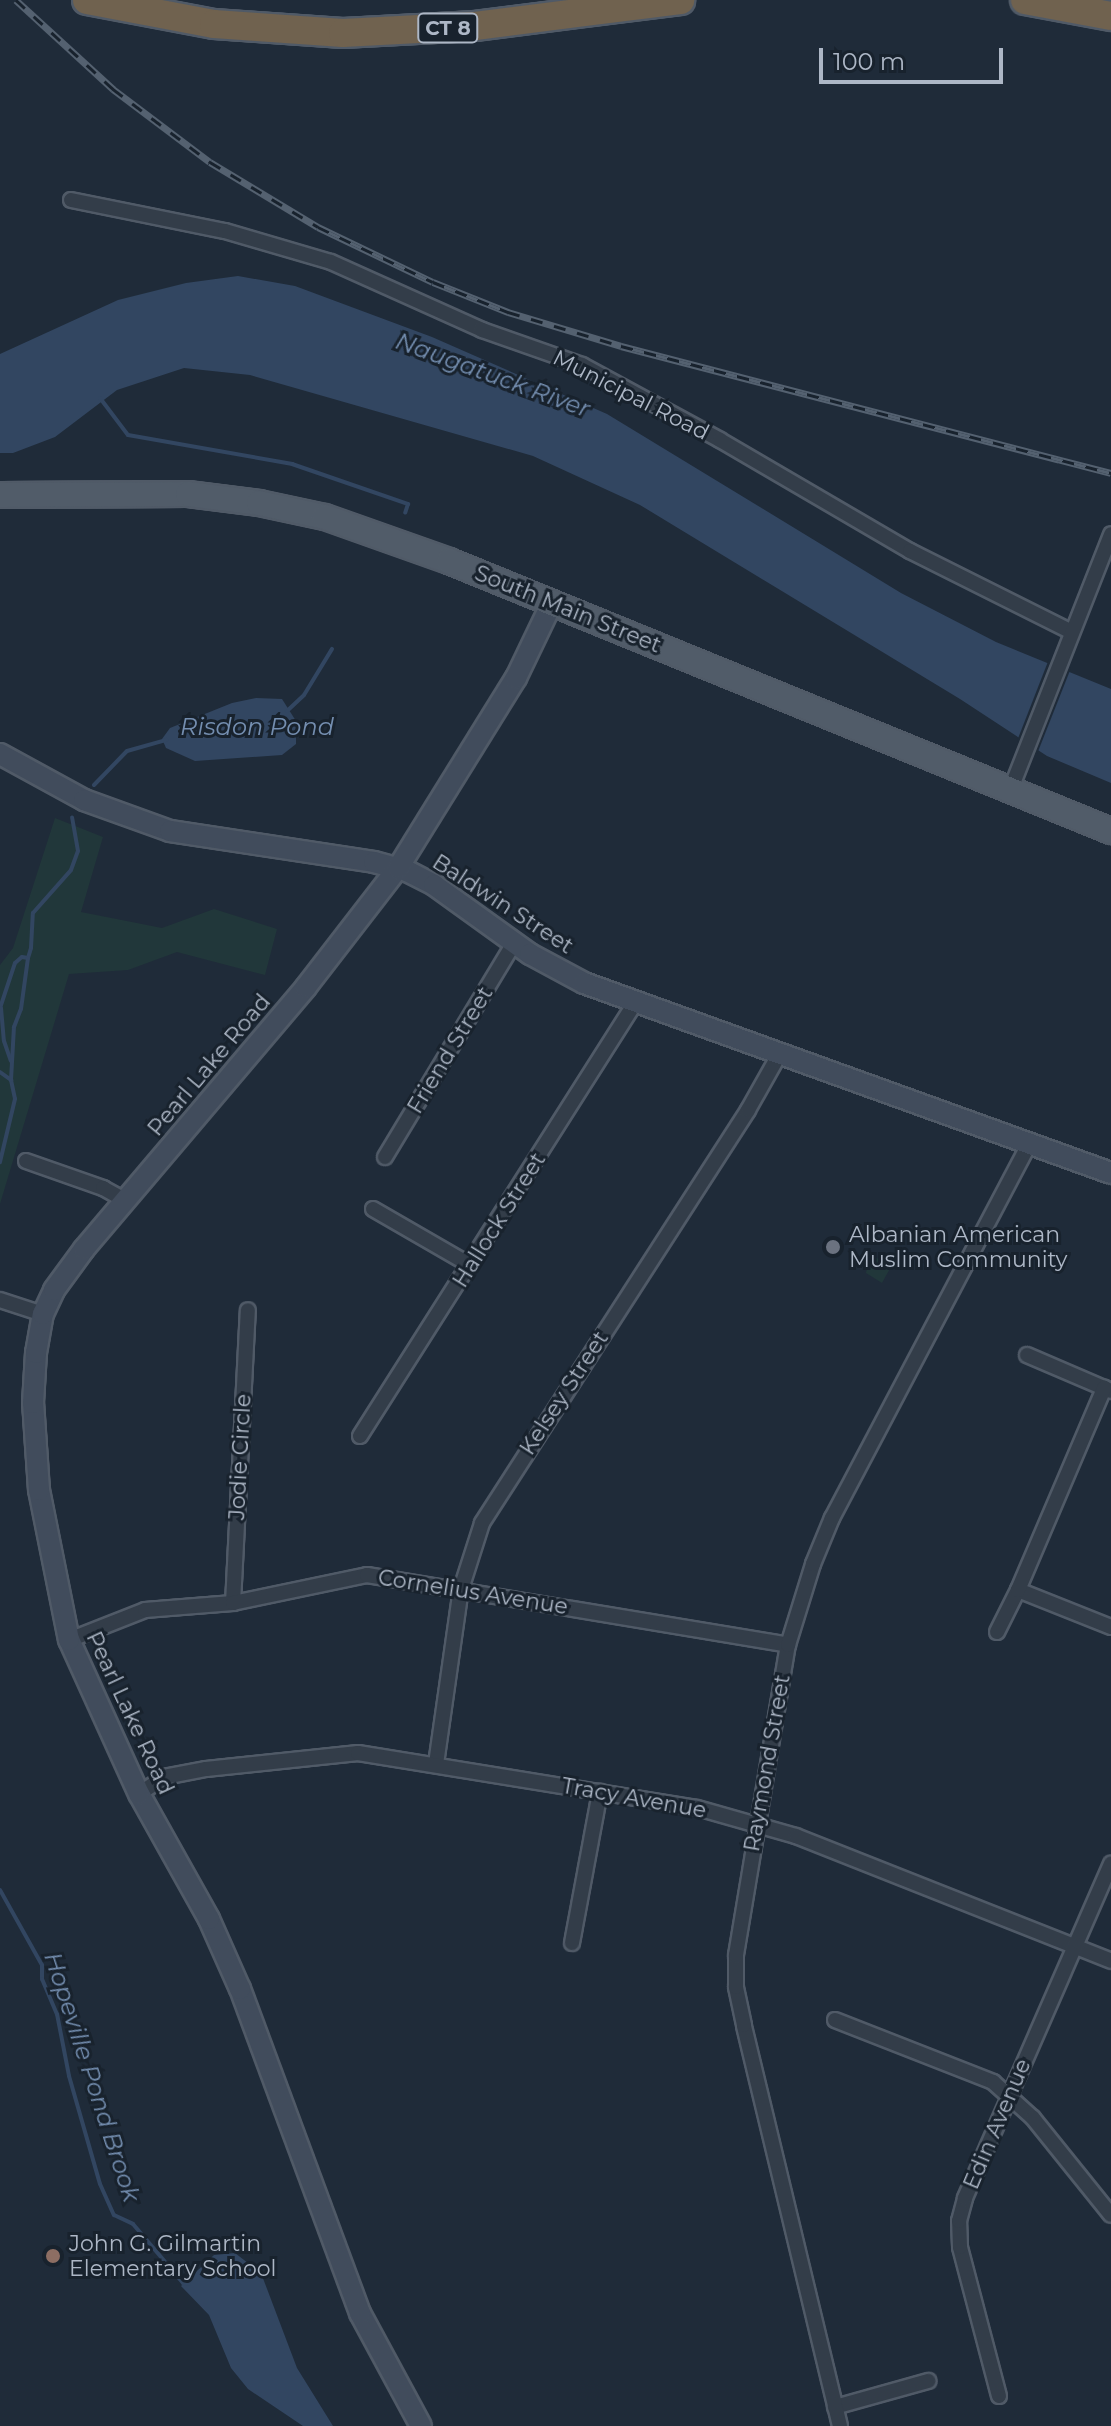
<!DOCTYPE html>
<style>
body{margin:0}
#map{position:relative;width:1111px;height:2426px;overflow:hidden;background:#1f2b39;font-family:Montserrat,sans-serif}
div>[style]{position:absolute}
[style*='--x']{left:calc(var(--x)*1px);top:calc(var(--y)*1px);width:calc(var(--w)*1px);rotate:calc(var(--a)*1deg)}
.green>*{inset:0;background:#21373a}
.water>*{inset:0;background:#324661}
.pier>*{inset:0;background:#1f2b39}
.stream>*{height:4px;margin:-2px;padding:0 2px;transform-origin:2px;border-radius:2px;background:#324661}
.roads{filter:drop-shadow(2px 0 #505a67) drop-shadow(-2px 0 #505a67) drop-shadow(0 2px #505a67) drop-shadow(0 -2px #505a67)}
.minor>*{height:14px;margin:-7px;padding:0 7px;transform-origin:7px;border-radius:7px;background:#333d49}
.secondary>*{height:20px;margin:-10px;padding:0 10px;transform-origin:10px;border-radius:10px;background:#414c5c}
.primary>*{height:24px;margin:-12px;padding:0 12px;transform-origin:12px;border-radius:12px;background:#515c69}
.motorway>*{height:28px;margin:-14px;padding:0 14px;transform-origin:14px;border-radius:14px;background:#70624f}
.rail>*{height:7px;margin-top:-3.5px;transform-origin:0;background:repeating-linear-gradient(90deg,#18222d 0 12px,#546170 0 24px);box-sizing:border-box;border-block:2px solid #546170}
.dots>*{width:22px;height:22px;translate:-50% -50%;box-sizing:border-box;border:4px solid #18222d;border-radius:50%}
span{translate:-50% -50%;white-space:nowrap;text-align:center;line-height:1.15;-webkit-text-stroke:6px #18222d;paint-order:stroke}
.shield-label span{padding:2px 6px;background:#18222d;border:2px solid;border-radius:6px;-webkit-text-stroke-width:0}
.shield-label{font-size:20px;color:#adb7c6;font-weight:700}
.street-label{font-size:22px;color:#adb7c6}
.poi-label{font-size:22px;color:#adb7c6}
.left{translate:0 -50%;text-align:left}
.water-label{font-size:24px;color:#748eb0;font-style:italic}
.scale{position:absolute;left:819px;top:48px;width:184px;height:36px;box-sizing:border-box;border:4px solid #adb7c6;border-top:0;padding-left:10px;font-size:24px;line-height:28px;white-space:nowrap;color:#adb7c6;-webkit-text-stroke:6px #18222d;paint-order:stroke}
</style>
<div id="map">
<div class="green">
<i style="clip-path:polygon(55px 818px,103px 837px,81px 912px,162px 928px,214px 909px,277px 929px,265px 975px,177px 952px,128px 970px,69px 974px,0 1204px,0 965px,13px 948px)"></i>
<i style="clip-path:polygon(870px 1255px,892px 1265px,882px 1283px,866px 1273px)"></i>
</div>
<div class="water">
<i style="clip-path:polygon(238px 276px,295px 286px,432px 337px,607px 414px,901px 593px,996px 642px,1111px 689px,1111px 783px,1047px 756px,960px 699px,640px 505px,533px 456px,250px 375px,184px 368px,117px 390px,55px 437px,13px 453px,0 453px,0 354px,118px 300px,186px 283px)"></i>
<i style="clip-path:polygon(256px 698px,282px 699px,296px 721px,296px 744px,282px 755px,195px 761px,166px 748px,162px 739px,170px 728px,232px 703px)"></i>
<i style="clip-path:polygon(235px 2253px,261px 2273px,297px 2368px,333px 2426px,303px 2426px,248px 2389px,231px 2368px,209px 2315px,181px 2286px,214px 2255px)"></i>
</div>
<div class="pier">
<i style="clip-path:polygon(1049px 659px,1071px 668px,1037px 754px,1017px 741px)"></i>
</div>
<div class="stream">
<i style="--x:100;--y:398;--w:46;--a:52.9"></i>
<i style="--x:128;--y:435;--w:167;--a:10"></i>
<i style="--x:292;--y:464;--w:123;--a:19"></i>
<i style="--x:408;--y:504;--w:9;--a:108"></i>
<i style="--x:287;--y:711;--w:23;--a:-43"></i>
<i style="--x:304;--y:695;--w:54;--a:-58.7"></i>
<i style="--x:94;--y:785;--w:47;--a:-45.9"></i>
<i style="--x:127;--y:751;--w:41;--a:-15.8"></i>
<i style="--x:0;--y:1008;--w:47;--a:-71.6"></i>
<i style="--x:15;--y:963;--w:9;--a:-41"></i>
<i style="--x:22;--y:957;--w:6;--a:9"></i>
<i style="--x:28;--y:958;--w:10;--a:-73"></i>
<i style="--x:31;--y:948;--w:35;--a:-87"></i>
<i style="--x:33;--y:913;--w:57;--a:-48.5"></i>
<i style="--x:71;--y:870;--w:20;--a:-70"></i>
<i style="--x:78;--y:851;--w:34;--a:-100"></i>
<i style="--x:1;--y:1008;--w:33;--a:85"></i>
<i style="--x:4;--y:1041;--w:21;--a:71"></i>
<i style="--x:0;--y:1072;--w:14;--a:36"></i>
<i style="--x:11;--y:1080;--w:19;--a:78"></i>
<i style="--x:15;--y:1099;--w:65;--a:103.4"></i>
<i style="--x:11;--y:1080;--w:53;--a:-86.8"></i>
<i style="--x:14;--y:1027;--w:19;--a:-69"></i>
<i style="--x:21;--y:1009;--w:51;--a:-82.2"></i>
<i style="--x:0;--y:1890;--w:86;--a:60.8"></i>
<i style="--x:42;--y:1965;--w:14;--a:90"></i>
<i style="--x:42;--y:1979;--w:38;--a:67"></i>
<i style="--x:57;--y:2014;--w:63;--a:79"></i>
<i style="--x:69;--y:2076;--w:112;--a:74"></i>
<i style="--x:100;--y:2184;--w:34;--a:66"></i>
<i style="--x:114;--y:2215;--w:21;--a:25"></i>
<i style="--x:133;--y:2224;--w:77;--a:49.7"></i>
<i style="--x:183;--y:2283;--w:6;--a:9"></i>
</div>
<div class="roads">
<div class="minor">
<i style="--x:71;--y:200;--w:157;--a:11.4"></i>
<i style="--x:225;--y:231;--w:110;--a:16.3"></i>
<i style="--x:331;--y:262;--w:166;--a:24.2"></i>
<i style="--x:482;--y:330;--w:106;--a:19.3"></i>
<i style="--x:582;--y:365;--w:157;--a:28.5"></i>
<i style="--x:720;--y:440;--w:220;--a:30.3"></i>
<i style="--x:910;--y:551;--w:181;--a:26.6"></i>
<i style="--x:1010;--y:791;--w:276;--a:-68.5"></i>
<i style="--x:385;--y:1157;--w:250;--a:-58.9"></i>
<i style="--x:26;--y:1161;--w:82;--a:19.3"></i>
<i style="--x:103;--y:1188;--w:25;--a:29"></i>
<i style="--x:373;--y:1209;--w:112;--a:30"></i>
<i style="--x:0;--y:1300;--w:45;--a:18"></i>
<i style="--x:1027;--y:1355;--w:91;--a:23.2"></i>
<i style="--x:360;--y:1436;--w:513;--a:-57.58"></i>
<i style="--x:1018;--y:1590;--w:100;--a:21.7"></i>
<i style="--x:233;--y:1603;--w:293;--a:-87.1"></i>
<i style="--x:997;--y:1632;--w:47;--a:-63.4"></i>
<i style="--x:1018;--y:1590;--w:220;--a:-66.9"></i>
<i style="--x:69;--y:1640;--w:82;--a:-21.5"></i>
<i style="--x:145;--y:1610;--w:88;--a:-4.5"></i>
<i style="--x:233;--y:1603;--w:137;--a:-11.8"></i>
<i style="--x:367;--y:1575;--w:427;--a:9.4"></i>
<i style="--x:436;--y:1764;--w:177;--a:-81.9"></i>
<i style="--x:461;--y:1589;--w:69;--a:-72.3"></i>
<i style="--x:482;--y:1523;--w:491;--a:-57.2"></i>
<i style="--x:748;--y:1110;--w:63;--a:-60.6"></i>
<i style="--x:139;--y:1794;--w:30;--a:-34"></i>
<i style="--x:164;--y:1777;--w:43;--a:-10.8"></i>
<i style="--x:206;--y:1769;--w:153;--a:-6"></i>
<i style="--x:358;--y:1753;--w:343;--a:9.2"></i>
<i style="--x:697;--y:1808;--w:103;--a:15.8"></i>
<i style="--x:796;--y:1836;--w:339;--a:21.6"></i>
<i style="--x:572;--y:1943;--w:154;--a:-79.5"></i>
<i style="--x:835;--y:2020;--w:170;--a:21.4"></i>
<i style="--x:993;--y:2082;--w:54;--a:42"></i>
<i style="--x:1033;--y:2118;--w:124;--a:51.2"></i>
<i style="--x:999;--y:2396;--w:154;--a:-104.7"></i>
<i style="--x:960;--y:2247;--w:26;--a:-92"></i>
<i style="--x:959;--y:2221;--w:24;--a:-75"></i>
<i style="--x:965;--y:2198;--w:365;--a:-66.4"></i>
<i style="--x:835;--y:2407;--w:97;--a:-15.6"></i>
<i style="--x:840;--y:2426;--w:412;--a:-103.5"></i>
<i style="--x:744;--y:2025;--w:39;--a:-102"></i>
<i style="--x:736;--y:1987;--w:32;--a:-90"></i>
<i style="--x:736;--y:1955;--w:314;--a:-80.5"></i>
<i style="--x:788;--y:1645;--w:85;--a:-72.8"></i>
<i style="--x:813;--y:1564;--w:50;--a:-67.6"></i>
<i style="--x:832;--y:1518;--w:422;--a:-62.2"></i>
</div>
<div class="secondary">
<i style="--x:0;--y:754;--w:96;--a:28.7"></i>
<i style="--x:84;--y:800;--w:91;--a:19.8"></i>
<i style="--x:170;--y:831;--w:206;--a:8.6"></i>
<i style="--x:374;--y:862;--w:34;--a:15"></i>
<i style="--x:407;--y:871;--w:30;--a:27"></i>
<i style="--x:434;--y:885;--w:118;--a:35.7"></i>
<i style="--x:530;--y:954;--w:61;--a:28.2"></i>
<i style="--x:584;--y:983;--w:560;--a:19.83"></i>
<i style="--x:421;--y:2426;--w:128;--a:-118.4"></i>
<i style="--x:360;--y:2313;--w:346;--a:-110.3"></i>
<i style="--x:240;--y:1989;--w:77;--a:-113.9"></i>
<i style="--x:209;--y:1919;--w:143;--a:-119.2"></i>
<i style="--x:139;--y:1794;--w:169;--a:-114.4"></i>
<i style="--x:69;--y:1640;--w:153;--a:-101.3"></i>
<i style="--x:39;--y:1490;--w:87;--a:-93.9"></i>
<i style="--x:33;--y:1403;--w:50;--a:-86.6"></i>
<i style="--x:36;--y:1353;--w:40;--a:-80"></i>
<i style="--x:43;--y:1314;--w:26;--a:-65"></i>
<i style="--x:54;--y:1290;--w:51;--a:-53.8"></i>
<i style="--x:84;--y:1249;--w:343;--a:-49.7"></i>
<i style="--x:306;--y:987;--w:150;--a:-52.3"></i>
<i style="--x:398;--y:868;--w:224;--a:-58.2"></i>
<i style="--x:516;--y:678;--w:83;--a:-64.4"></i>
</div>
<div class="primary">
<i style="--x:0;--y:495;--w:188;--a:-0.3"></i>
<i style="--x:188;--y:494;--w:72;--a:7.2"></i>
<i style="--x:259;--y:503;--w:67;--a:12"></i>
<i style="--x:325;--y:517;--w:132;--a:19.5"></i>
<i style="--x:449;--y:561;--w:715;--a:22.19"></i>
</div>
<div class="motorway">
<i style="--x:87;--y:0;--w:129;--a:10.7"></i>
<i style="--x:214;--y:24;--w:129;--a:4"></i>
<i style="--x:343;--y:33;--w:132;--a:-3"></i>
<i style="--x:475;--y:26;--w:207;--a:-7.2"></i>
<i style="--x:1025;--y:0;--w:87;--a:10.5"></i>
</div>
</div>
<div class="rail">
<i style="--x:16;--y:0;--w:132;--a:42.5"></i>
<i style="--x:113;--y:89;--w:121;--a:37"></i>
<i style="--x:210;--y:162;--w:126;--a:31"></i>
<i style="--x:318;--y:227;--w:127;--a:25.6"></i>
<i style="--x:433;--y:282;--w:81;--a:21.8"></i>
<i style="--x:508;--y:312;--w:118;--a:16.7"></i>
<i style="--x:621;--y:346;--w:506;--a:14.53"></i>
</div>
<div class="dots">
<i style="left:833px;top:1247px;background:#6b7280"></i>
<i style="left:53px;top:2256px;background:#8d6e63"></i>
</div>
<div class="shield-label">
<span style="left:448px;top:28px">CT 8</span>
</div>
<div class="street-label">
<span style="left:631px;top:395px;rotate:27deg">Municipal Road</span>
<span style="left:568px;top:609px;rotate:22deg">South Main Street</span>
<span style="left:503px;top:904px;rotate:33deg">Baldwin Street</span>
<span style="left:450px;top:1050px;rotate:-59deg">Friend Street</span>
<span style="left:209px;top:1065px;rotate:-50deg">Pearl Lake Road</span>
<span style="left:499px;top:1220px;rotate:-58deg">Hallock Street</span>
<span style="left:564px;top:1393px;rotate:-57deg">Kelsey Street</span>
<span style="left:240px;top:1457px;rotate:-87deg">Jodie Circle</span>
<span style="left:473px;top:1592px;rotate:9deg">Cornelius Avenue</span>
<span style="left:130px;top:1713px;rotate:65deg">Pearl Lake Road</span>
<span style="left:767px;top:1763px;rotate:-80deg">Raymond Street</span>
<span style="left:634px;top:1798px;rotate:10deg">Tracy Avenue</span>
<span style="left:997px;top:2124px;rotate:-67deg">Edin Avenue</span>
</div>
<div class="poi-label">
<span class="left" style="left:849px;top:1247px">Albanian American<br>Muslim Community</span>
<span class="left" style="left:69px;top:2256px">John G. Gilmartin<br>Elementary School</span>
</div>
<div class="water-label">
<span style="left:493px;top:375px;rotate:20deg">Naugatuck River</span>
<span style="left:257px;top:727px">Risdon Pond</span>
<span style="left:92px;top:2077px;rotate:72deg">Hopeville Pond Brook</span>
</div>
<div class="scale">100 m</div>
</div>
